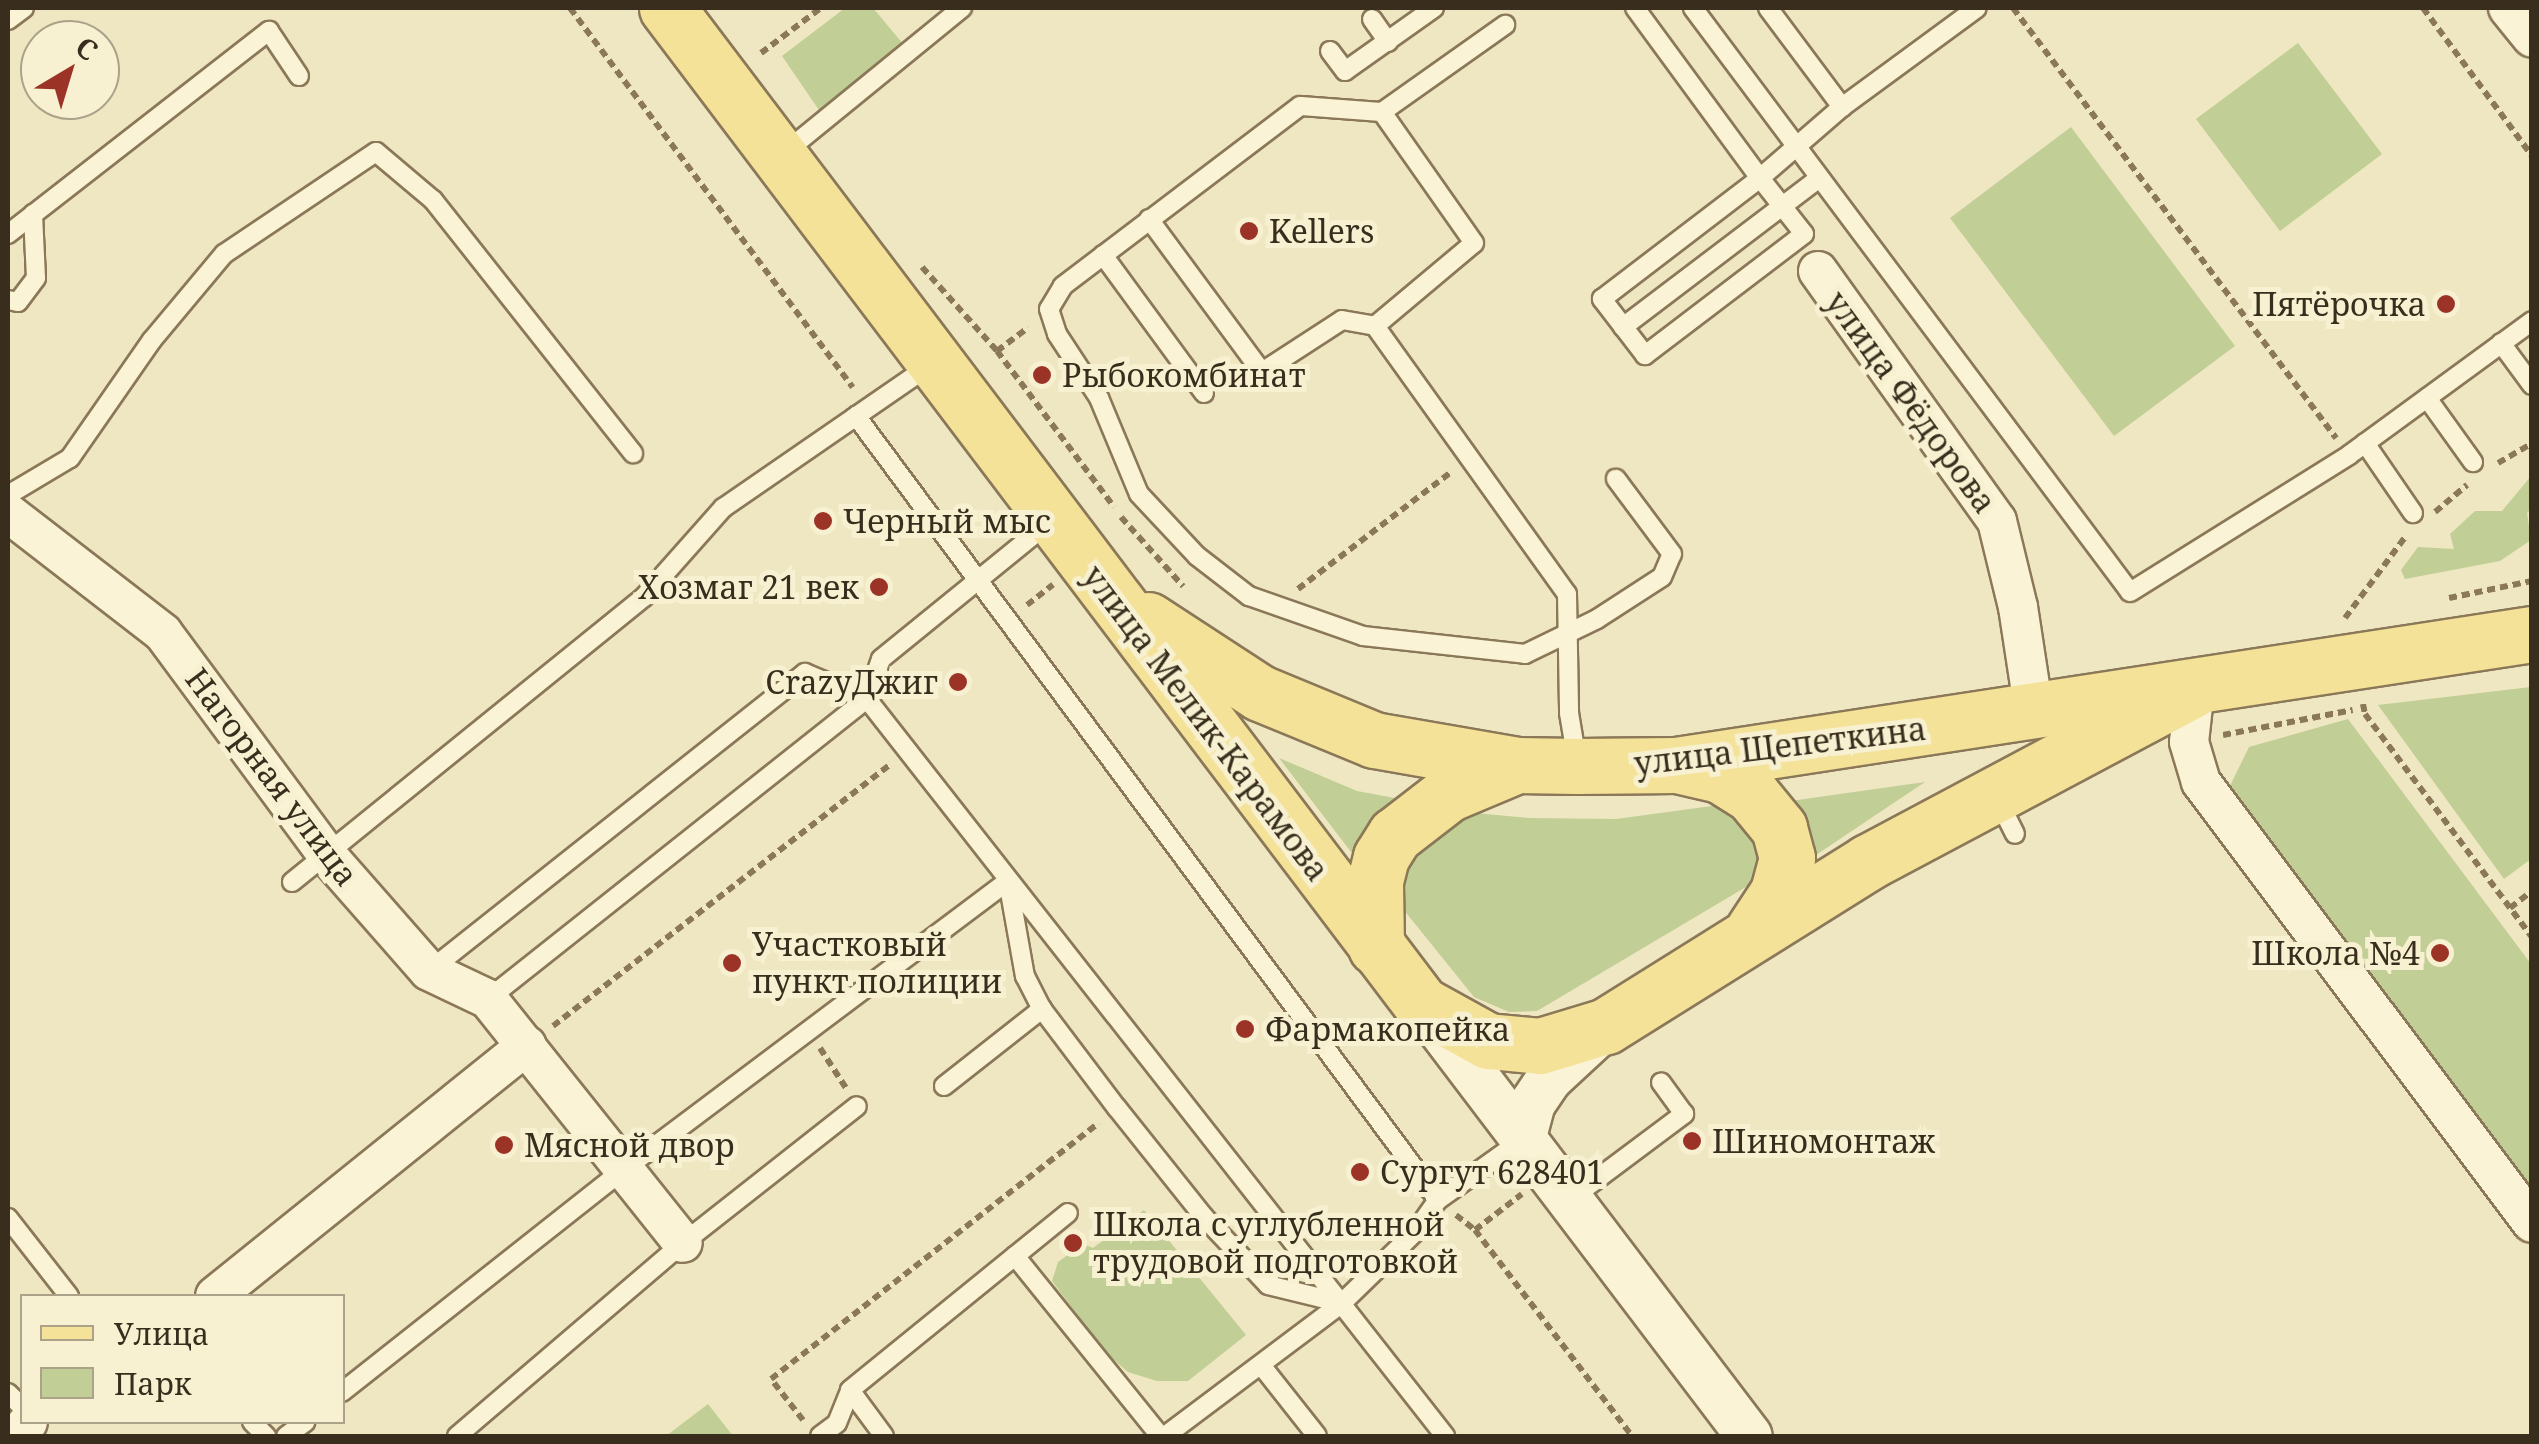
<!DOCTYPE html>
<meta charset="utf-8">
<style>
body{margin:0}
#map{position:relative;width:2539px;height:1444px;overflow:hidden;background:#efe7c2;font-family:"Noto Serif",serif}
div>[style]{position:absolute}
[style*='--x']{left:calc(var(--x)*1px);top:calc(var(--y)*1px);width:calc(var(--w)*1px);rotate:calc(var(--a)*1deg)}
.green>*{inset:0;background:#c1ce95}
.path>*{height:6px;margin-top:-3px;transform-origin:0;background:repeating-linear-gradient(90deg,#8a7858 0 8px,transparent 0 13px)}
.roads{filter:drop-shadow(2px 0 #8a7858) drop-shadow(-2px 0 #8a7858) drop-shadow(0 2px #8a7858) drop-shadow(0 -2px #8a7858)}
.service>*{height:18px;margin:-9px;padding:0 9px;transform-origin:9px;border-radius:9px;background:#faf3d5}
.minor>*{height:38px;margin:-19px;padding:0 19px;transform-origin:19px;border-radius:19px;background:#faf3d5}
.tertiary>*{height:45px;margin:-22.5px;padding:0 22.5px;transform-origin:22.5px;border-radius:22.5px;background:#faf3d5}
.primary>*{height:55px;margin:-27.5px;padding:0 27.5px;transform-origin:27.5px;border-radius:27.5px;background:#f4e298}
.dots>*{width:28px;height:28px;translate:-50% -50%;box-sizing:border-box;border:5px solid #f7f0d1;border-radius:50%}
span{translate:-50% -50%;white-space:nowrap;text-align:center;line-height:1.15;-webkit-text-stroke:10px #f7f0d1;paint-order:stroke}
.poi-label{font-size:32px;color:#392e1d}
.left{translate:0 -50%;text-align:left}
.right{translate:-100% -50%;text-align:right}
.street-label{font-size:32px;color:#392e1d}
.frame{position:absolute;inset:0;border:10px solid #392e1d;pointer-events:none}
.legend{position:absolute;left:20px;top:1294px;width:325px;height:130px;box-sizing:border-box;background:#f7f0d1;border:2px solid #aba289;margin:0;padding:12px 18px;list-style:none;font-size:30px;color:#392e1d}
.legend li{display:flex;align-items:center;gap:20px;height:50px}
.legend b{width:50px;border:2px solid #aba289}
.north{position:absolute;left:20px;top:20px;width:100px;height:100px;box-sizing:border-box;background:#f7f0d1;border:2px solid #aba289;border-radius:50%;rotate:38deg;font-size:28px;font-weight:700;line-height:40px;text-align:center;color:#392e1d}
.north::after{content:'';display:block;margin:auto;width:35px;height:45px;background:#9b3326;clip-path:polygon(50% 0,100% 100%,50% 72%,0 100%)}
</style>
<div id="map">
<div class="green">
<i style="clip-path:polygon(845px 8px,873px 8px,904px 45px,821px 113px,782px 56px)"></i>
<i style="clip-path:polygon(2298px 43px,2382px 154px,2280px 231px,2196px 119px)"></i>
<i style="clip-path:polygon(2071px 127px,2235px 346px,2114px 436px,1950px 218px)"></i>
<i style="clip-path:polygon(2531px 476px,2531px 509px,2527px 513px,2531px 540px,2500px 561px,2405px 579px,2401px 570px,2418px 547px,2454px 549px,2450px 534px,2475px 511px,2502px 511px)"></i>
<i style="clip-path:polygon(2531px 687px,2531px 859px,2504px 879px,2378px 705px)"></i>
<i style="clip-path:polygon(2348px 719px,2531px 964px,2531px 1186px,2227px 792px,2249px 747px)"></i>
<i style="clip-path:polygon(1279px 758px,1357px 791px,1400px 799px,1358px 861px)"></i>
<i style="clip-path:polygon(1925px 782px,1801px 865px,1776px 803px)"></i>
<i style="clip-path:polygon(1719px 805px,1745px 816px,1761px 838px,1763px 866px,1751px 884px,1537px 1011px,1509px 1012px,1474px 997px,1399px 904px,1397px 860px,1454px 811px,1528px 818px,1616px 819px)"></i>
<i style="clip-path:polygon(1144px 1210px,1246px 1335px,1188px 1381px,1157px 1381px,1128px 1372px,1106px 1353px,1052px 1281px,1058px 1262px,1083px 1244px,1093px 1248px)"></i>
<i style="clip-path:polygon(708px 1404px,733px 1436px,666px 1436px)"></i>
</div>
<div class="path">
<i style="--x:570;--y:8;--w:473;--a:53.3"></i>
<i style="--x:2013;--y:8;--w:538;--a:53.09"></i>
<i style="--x:2423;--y:8;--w:184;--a:53.6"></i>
<i style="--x:761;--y:53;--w:75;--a:-36.9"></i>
<i style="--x:922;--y:267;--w:113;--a:48.2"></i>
<i style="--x:997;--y:351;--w:195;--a:53.1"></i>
<i style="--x:997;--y:351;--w:39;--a:-37"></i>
<i style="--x:2498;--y:463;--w:39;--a:-30"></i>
<i style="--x:2435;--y:512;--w:42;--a:-40.2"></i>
<i style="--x:1121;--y:517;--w:93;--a:48.1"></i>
<i style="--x:1298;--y:589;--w:193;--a:-37.4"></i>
<i style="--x:2449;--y:598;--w:85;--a:-11.6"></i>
<i style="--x:1027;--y:605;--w:33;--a:-38"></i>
<i style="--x:2345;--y:618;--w:102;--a:-53.4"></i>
<i style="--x:2363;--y:704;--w:10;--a:79"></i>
<i style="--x:2365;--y:714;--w:279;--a:53.2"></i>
<i style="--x:2223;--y:735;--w:132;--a:-10.9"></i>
<i style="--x:2510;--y:908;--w:28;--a:-38"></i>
<i style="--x:553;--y:1026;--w:428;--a:-37.8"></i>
<i style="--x:820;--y:1048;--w:48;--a:57"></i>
<i style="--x:1456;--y:1215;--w:24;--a:38"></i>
<i style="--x:1475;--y:1230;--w:259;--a:52.7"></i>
<i style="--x:1475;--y:1230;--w:59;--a:-37.5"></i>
<i style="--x:803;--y:1420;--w:52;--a:-128"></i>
<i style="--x:771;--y:1379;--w:416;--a:-38"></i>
</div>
<div class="roads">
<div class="service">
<i style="--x:1635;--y:8;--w:211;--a:53.7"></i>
<i style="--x:1760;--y:178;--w:71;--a:51.8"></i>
<i style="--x:1804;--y:234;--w:200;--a:142.7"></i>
<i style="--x:1645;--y:355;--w:71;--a:-127.5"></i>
<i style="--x:1602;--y:299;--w:199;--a:-37.4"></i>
<i style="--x:1760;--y:178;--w:108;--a:-40.9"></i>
<i style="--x:1842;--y:107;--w:167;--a:-36.3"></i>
<i style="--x:1693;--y:8;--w:729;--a:53.19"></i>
<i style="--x:2130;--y:592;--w:258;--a:-32"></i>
<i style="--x:2349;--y:455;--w:227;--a:-36.2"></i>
<i style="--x:1768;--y:8;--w:124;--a:53.2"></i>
<i style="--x:1372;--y:19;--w:28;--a:55"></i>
<i style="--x:8;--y:20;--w:20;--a:-37"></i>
<i style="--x:1330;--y:51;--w:25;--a:53"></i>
<i style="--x:1345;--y:71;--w:109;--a:-35.3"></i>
<i style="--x:1382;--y:112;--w:151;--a:-35.3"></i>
<i style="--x:784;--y:153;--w:230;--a:-39.2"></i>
<i style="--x:1149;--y:219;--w:190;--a:53.6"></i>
<i style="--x:1262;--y:372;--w:95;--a:-33"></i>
<i style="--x:1342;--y:320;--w:34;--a:10"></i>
<i style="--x:1375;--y:326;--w:330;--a:54.4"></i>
<i style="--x:1567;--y:594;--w:119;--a:89"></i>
<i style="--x:1569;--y:713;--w:49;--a:80.5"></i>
<i style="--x:8;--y:234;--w:331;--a:-37.9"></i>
<i style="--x:269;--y:31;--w:54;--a:56.3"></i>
<i style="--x:1103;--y:255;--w:171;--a:53.8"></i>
<i style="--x:8;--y:300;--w:10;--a:11"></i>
<i style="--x:18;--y:302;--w:30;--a:-53"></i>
<i style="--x:36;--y:278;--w:64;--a:-92.7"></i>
<i style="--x:1375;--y:326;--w:129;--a:-40"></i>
<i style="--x:1474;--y:243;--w:160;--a:-125.1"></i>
<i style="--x:1382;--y:112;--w:82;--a:-175.8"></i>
<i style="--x:1300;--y:106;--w:298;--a:142.8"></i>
<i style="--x:1063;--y:286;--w:27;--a:121"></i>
<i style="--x:1049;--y:309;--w:26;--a:72"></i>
<i style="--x:1057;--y:334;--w:77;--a:56.7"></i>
<i style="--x:1099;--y:398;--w:104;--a:67.4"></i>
<i style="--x:1139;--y:494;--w:85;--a:46.9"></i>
<i style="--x:1197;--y:556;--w:66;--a:37.6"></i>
<i style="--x:1249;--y:596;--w:121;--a:19.3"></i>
<i style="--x:1363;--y:636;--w:163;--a:6.3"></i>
<i style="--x:1525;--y:654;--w:80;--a:-25.9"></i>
<i style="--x:1597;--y:619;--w:77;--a:-32.9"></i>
<i style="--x:1662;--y:577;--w:25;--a:-67"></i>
<i style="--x:1672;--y:554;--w:94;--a:-126.7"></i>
<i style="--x:1623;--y:327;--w:245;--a:-37.2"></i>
<i style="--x:2501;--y:343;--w:52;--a:53.6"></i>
<i style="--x:2427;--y:398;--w:79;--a:54.3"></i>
<i style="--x:856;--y:416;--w:976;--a:53.41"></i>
<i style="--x:2365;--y:443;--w:85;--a:55.6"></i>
<i style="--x:8;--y:495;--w:72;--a:-30.8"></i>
<i style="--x:70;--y:458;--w:144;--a:-55.2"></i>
<i style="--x:152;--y:340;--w:112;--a:-50.1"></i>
<i style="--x:224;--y:254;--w:183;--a:-33.9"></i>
<i style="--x:376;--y:152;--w:75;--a:40.1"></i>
<i style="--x:433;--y:200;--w:323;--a:51.7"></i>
<i style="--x:1997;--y:798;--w:40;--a:63.4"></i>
<i style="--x:292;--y:882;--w:453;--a:-39"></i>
<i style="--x:644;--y:597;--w:119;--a:-48.4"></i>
<i style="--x:723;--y:508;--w:252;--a:-34.6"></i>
<i style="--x:429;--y:971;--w:480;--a:-38.4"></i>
<i style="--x:805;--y:673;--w:67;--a:22.8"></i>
<i style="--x:867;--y:699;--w:937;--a:51.89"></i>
<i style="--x:488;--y:999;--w:483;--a:-38.4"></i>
<i style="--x:867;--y:699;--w:42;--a:-70.7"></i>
<i style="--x:881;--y:659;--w:219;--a:-39.1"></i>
<i style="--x:944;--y:1086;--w:125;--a:-38.2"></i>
<i style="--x:1569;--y:1200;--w:144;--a:-36.8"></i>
<i style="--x:1684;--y:1114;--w:39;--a:-126"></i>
<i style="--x:8;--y:1218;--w:99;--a:52"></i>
<i style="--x:1015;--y:1256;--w:68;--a:-39.1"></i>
<i style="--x:1261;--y:1365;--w:90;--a:51.7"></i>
<i style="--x:342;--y:1392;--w:358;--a:-38.3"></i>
<i style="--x:623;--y:1170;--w:481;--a:-36.9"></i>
<i style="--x:1008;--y:881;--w:97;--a:79.9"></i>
<i style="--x:1025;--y:976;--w:37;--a:63"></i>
<i style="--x:1042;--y:1009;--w:124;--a:52.9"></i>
<i style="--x:1117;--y:1108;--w:139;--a:51.4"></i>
<i style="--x:1204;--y:1217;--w:93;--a:46.7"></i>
<i style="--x:1268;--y:1285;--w:76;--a:13.7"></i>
<i style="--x:8;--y:1393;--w:20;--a:45"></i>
<i style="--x:252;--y:1422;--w:20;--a:45"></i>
<i style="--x:286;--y:1436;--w:24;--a:-36"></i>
<i style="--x:457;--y:1436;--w:297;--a:-40.5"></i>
<i style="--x:683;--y:1243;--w:221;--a:-38.2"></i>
<i style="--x:820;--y:1436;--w:21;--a:-37"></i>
<i style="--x:837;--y:1423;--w:35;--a:-68"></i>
<i style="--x:884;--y:1436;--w:57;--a:-126.5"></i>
<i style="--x:850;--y:1390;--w:213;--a:-39.1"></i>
<i style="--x:1015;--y:1256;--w:231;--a:51.1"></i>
<i style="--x:1165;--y:1436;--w:221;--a:-36.9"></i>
<i style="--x:1342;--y:1303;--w:103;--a:-44.2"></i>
<i style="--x:1416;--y:1231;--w:38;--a:-55"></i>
<i style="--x:1438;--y:1200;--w:103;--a:-35.5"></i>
</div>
<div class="minor">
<i style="--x:2508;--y:8;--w:38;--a:51"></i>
<i style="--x:1818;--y:271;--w:307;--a:54.4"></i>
<i style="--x:1997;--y:521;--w:89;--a:76.3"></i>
<i style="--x:2018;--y:607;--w:106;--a:81.3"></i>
<i style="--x:8;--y:513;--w:196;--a:37.7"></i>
<i style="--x:163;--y:633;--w:276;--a:53.5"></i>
<i style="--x:327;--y:855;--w:154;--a:48.7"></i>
<i style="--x:429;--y:971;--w:65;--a:25.4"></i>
<i style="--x:488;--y:999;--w:312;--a:51.4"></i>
<i style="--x:2195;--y:688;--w:54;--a:96.3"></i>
<i style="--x:2189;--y:742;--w:42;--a:73.3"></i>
<i style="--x:2201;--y:782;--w:551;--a:53.11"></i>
<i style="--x:215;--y:1296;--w:400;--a:-38.8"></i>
<i style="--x:16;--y:1436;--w:18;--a:-49"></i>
</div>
<div class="tertiary">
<i style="--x:1424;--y:1008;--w:537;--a:52.79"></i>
<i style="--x:1522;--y:1140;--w:38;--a:-75"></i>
<i style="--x:1532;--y:1103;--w:30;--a:-56"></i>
<i style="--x:1549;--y:1078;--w:74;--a:-42.8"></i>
</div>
<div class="primary">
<i style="--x:667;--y:8;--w:1249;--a:52.87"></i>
<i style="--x:1421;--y:1004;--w:77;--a:28.9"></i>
<i style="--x:1488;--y:1041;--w:52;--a:5.5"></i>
<i style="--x:1540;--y:1046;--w:69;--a:-16.9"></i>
<i style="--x:1606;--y:1026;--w:309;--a:-32"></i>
<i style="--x:1868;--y:862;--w:370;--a:-28"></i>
<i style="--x:1148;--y:620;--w:134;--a:33.1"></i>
<i style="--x:1260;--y:693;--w:123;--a:22.4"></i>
<i style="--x:1374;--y:740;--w:145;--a:9.9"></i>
<i style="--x:1517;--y:765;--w:60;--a:1"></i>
<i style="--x:1577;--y:766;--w:99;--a:-0.6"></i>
<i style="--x:1676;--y:765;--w:866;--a:-8.7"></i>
<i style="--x:1681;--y:766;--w:40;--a:13"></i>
<i style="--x:1720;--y:775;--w:38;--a:32"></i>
<i style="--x:1752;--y:795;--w:43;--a:50.7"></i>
<i style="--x:1779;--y:828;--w:31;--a:75"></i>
<i style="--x:1787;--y:858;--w:35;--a:105"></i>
<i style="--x:1778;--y:892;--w:45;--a:123.3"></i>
<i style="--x:1376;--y:947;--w:66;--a:-90.9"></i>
<i style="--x:1375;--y:881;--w:25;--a:-76"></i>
<i style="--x:1381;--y:857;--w:26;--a:-58"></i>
<i style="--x:1395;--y:835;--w:67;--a:-37.7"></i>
<i style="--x:1448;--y:794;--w:75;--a:-22.8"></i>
</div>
</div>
<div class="dots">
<i style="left:1249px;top:231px;background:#9b3326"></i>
<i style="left:2446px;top:304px;background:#9b3326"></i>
<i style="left:1042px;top:375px;background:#9b3326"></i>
<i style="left:823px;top:521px;background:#9b3326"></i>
<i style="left:879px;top:587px;background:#9b3326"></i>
<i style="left:958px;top:682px;background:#9b3326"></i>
<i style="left:2440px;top:953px;background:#9b3326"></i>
<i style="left:732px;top:963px;background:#9b3326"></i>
<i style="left:1245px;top:1029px;background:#9b3326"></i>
<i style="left:1692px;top:1141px;background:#9b3326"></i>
<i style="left:504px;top:1145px;background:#9b3326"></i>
<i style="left:1360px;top:1172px;background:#9b3326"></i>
<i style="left:1073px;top:1243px;background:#9b3326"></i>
</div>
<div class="poi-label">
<span class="left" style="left:1269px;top:231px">Kellers</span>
<span class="right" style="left:2426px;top:304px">Пятёрочка</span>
<span class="left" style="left:1062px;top:375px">Рыбокомбинат</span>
<span class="left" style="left:843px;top:521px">Черный мыс</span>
<span class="right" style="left:859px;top:587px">Хозмаг 21 век</span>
<span class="right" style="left:938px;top:682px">CrazyДжиг</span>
<span class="left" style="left:752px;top:963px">Участковый<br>пункт полиции</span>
<span class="right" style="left:2420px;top:953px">Школа №4</span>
<span class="left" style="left:1265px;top:1029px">Фармакопейка</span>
<span class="left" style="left:1712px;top:1141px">Шиномонтаж</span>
<span class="left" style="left:524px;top:1145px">Мясной двор</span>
<span class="left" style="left:1380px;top:1172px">Сургут 628401</span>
<span class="left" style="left:1093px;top:1243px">Школа с углубленной<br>трудовой подготовкой</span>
</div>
<div class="street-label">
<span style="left:1911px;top:402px;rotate:54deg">улица Фёдорова</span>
<span style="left:1206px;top:723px;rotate:53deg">улица Мелик-Карамова</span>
<span style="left:1780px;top:746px;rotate:-7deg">улица Щепеткина</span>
<span style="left:272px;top:777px;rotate:53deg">Нагорная улица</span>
</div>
<div class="frame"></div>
<ul class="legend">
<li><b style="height:12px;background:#f4e298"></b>Улица</li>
<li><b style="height:28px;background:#c1ce95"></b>Парк</li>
</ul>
<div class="north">С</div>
</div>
